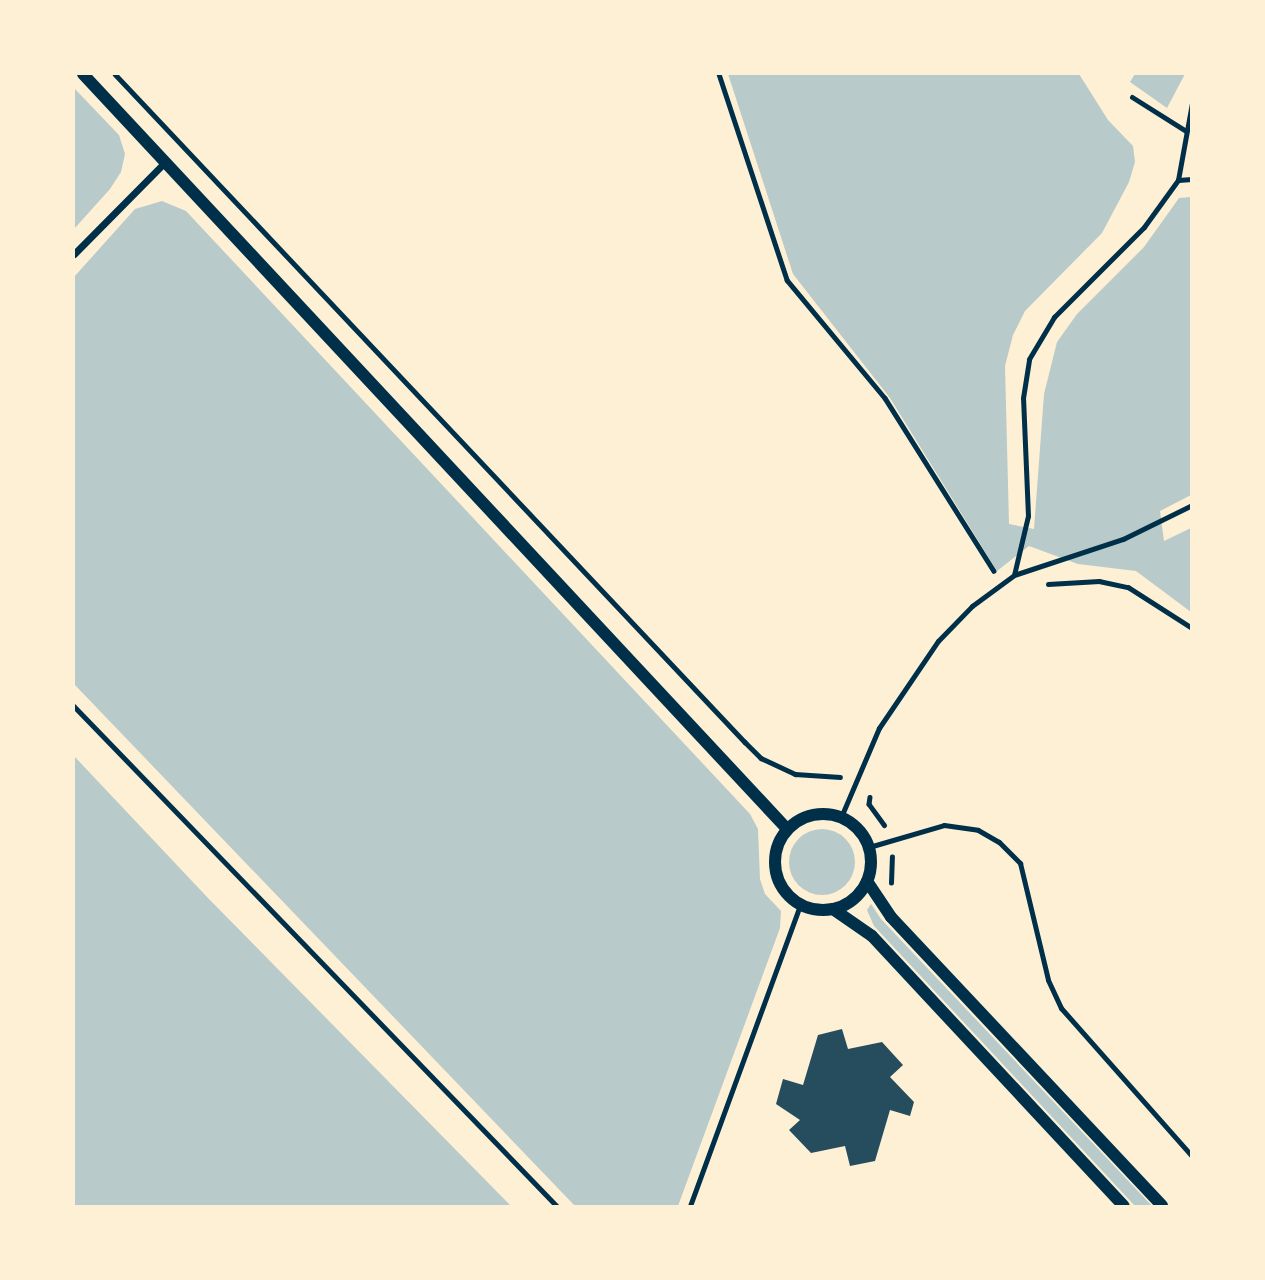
<!DOCTYPE html>
<style>
body{margin:0}
#map{position:relative;width:1265px;height:1280px;overflow:hidden;background:#fdf0d5;font-family:"Alegreya Sans",sans-serif}
div>[style]{position:absolute}
[style*='--x']{left:calc(var(--x)*1px);top:calc(var(--y)*1px);width:calc(var(--w)*1px);rotate:calc(var(--a)*1deg)}
.green>*{inset:0;background:#b9caca}
.round{border-radius:50%}
.building>*{inset:0;background:#264d5e}
.path>*{height:4.5px;margin:-2.25px;padding:0 2.25px;transform-origin:2.25px;border-radius:2.25px;background:#003049}
.service>*{height:5px;margin:-2.5px;padding:0 2.5px;transform-origin:2.5px;border-radius:2.5px;background:#003049}
.minor>*{height:7px;margin:-3.5px;padding:0 3.5px;transform-origin:3.5px;border-radius:3.5px;background:#003049}
.tertiary>*{height:12px;margin:-6px;padding:0 6px;transform-origin:6px;border-radius:6px;background:#003049}
.tertiary>.ring{margin:-6px;padding:0;box-sizing:content-box;background:none;border:12px solid #003049;border-radius:50%}
span{translate:-50% -50%;white-space:nowrap;text-align:center;line-height:1.15;-webkit-text-stroke:5px #fdf0d5;paint-order:stroke}
.frame{position:absolute;inset:0;border:75px solid #fdf0d5;pointer-events:none}
</style>
<div id="map">
<div class="green">
<i style="clip-path:polygon(728px 74px,1079px 74px,1108px 120px,1133px 146px,1135px 162px,1129px 182px,1102px 233px,1025px 311px,1013px 335px,1005px 366px,1009px 524px,1034px 529px,1044px 394px,1057px 342px,1077px 314px,1144px 247px,1179px 198px,1191px 197px,1191px 495px,1160px 511px,1164px 541px,1191px 528px,1191px 612px,1136px 571px,1078px 564px,1029px 546px,997px 571px,890px 398px,793px 274px)"></i>
<i style="clip-path:polygon(1135px 74px,1185px 74px,1167px 108px,1130px 82px)"></i>
<i style="clip-path:polygon(74px 88px,119px 135px,125px 154px,121px 172px,110px 189px,74px 229px)"></i>
<i style="clip-path:polygon(162px 201px,186px 211px,750px 814px,758px 829px,760px 879px,765px 894px,781px 911px,780px 928px,678px 1206px,575px 1206px,74px 684px,74px 277px,135px 209px)"></i>
<i style="clip-path:polygon(74px 756px,208px 898px,511px 1206px,74px 1206px)"></i>
<i class="round" style="left:789px;top:829px;width:66px;height:66px"></i>
<i style="clip-path:polygon(871px 904px,881px 919px,1152px 1206px,1135px 1206px,874px 926px,867px 910px)"></i>
</div>
<div class="building">
<i style="clip-path:polygon(842px 1029px,848px 1049px,882px 1042px,903px 1065px,890px 1077px,914px 1102px,910px 1116px,890px 1110px,875px 1161px,850px 1166px,845px 1146px,811px 1153px,789px 1130px,800px 1120px,776px 1104px,783px 1079px,803px 1085px,818px 1035px)"></i>
</div>
<div class="path">
<i style="--x:115;--y:74;--w:918;--a:46.68"></i>
<i style="--x:745;--y:742;--w:23;--a:45"></i>
<i style="--x:761;--y:758;--w:38;--a:25"></i>
<i style="--x:795;--y:774;--w:45;--a:3.8"></i>
<i style="--x:719;--y:74;--w:217;--a:71.7"></i>
<i style="--x:787;--y:280;--w:153;--a:50.3"></i>
<i style="--x:885;--y:398;--w:204;--a:57.8"></i>
<i style="--x:1048;--y:584;--w:51;--a:-3.4"></i>
<i style="--x:1099;--y:581;--w:30;--a:12"></i>
<i style="--x:1128;--y:587;--w:76;--a:32.6"></i>
<i style="--x:74;--y:706;--w:695;--a:45.99"></i>
<i style="--x:870;--y:797;--w:7;--a:98"></i>
<i style="--x:869;--y:804;--w:26;--a:54"></i>
<i style="--x:891;--y:883;--w:26;--a:-88"></i>
<i style="--x:690;--y:1206;--w:320;--a:-69.9"></i>
</div>
<div class="service">
<i style="--x:1132;--y:97;--w:64;--a:32.2"></i>
<i style="--x:1178;--y:180;--w:14;--a:-4"></i>
<i style="--x:1014;--y:575;--w:61;--a:-76.7"></i>
<i style="--x:1028;--y:516;--w:118;--a:-92.4"></i>
<i style="--x:1023;--y:398;--w:39;--a:-81"></i>
<i style="--x:1029;--y:359;--w:49;--a:-59.2"></i>
<i style="--x:1054;--y:317;--w:127;--a:-45"></i>
<i style="--x:1144;--y:227;--w:58;--a:-54.1"></i>
<i style="--x:1178;--y:180;--w:78;--a:-79.7"></i>
<i style="--x:841;--y:817;--w:97;--a:-66.9"></i>
<i style="--x:879;--y:728;--w:105;--a:-55.9"></i>
<i style="--x:938;--y:641;--w:49;--a:-45.8"></i>
<i style="--x:972;--y:606;--w:52;--a:-36.4"></i>
<i style="--x:1014;--y:575;--w:115;--a:-18.3"></i>
<i style="--x:1123;--y:539;--w:77;--a:-26.2"></i>
<i style="--x:869;--y:847;--w:78;--a:-16.3"></i>
<i style="--x:944;--y:825;--w:34;--a:8"></i>
<i style="--x:978;--y:830;--w:24;--a:30"></i>
<i style="--x:999;--y:842;--w:30;--a:45"></i>
<i style="--x:1020;--y:863;--w:120;--a:76.5"></i>
<i style="--x:1048;--y:980;--w:31;--a:65"></i>
<i style="--x:1061;--y:1008;--w:198;--a:48.5"></i>
</div>
<div class="minor">
<i style="--x:74;--y:254;--w:131;--a:-45.3"></i>
</div>
<div class="tertiary">
<i style="--x:83;--y:74;--w:1032;--a:47"></i>
<i class="ring" style="left:775px;top:814px;width:84px;height:84px"></i>
<i style="--x:867;--y:881;--w:43;--a:56.3"></i>
<i style="--x:891;--y:917;--w:396;--a:46.8"></i>
<i style="--x:833;--y:909;--w:47;--a:34.7"></i>
<i style="--x:872;--y:936;--w:369;--a:47"></i>
</div>
<div class="frame"></div>
</div>
